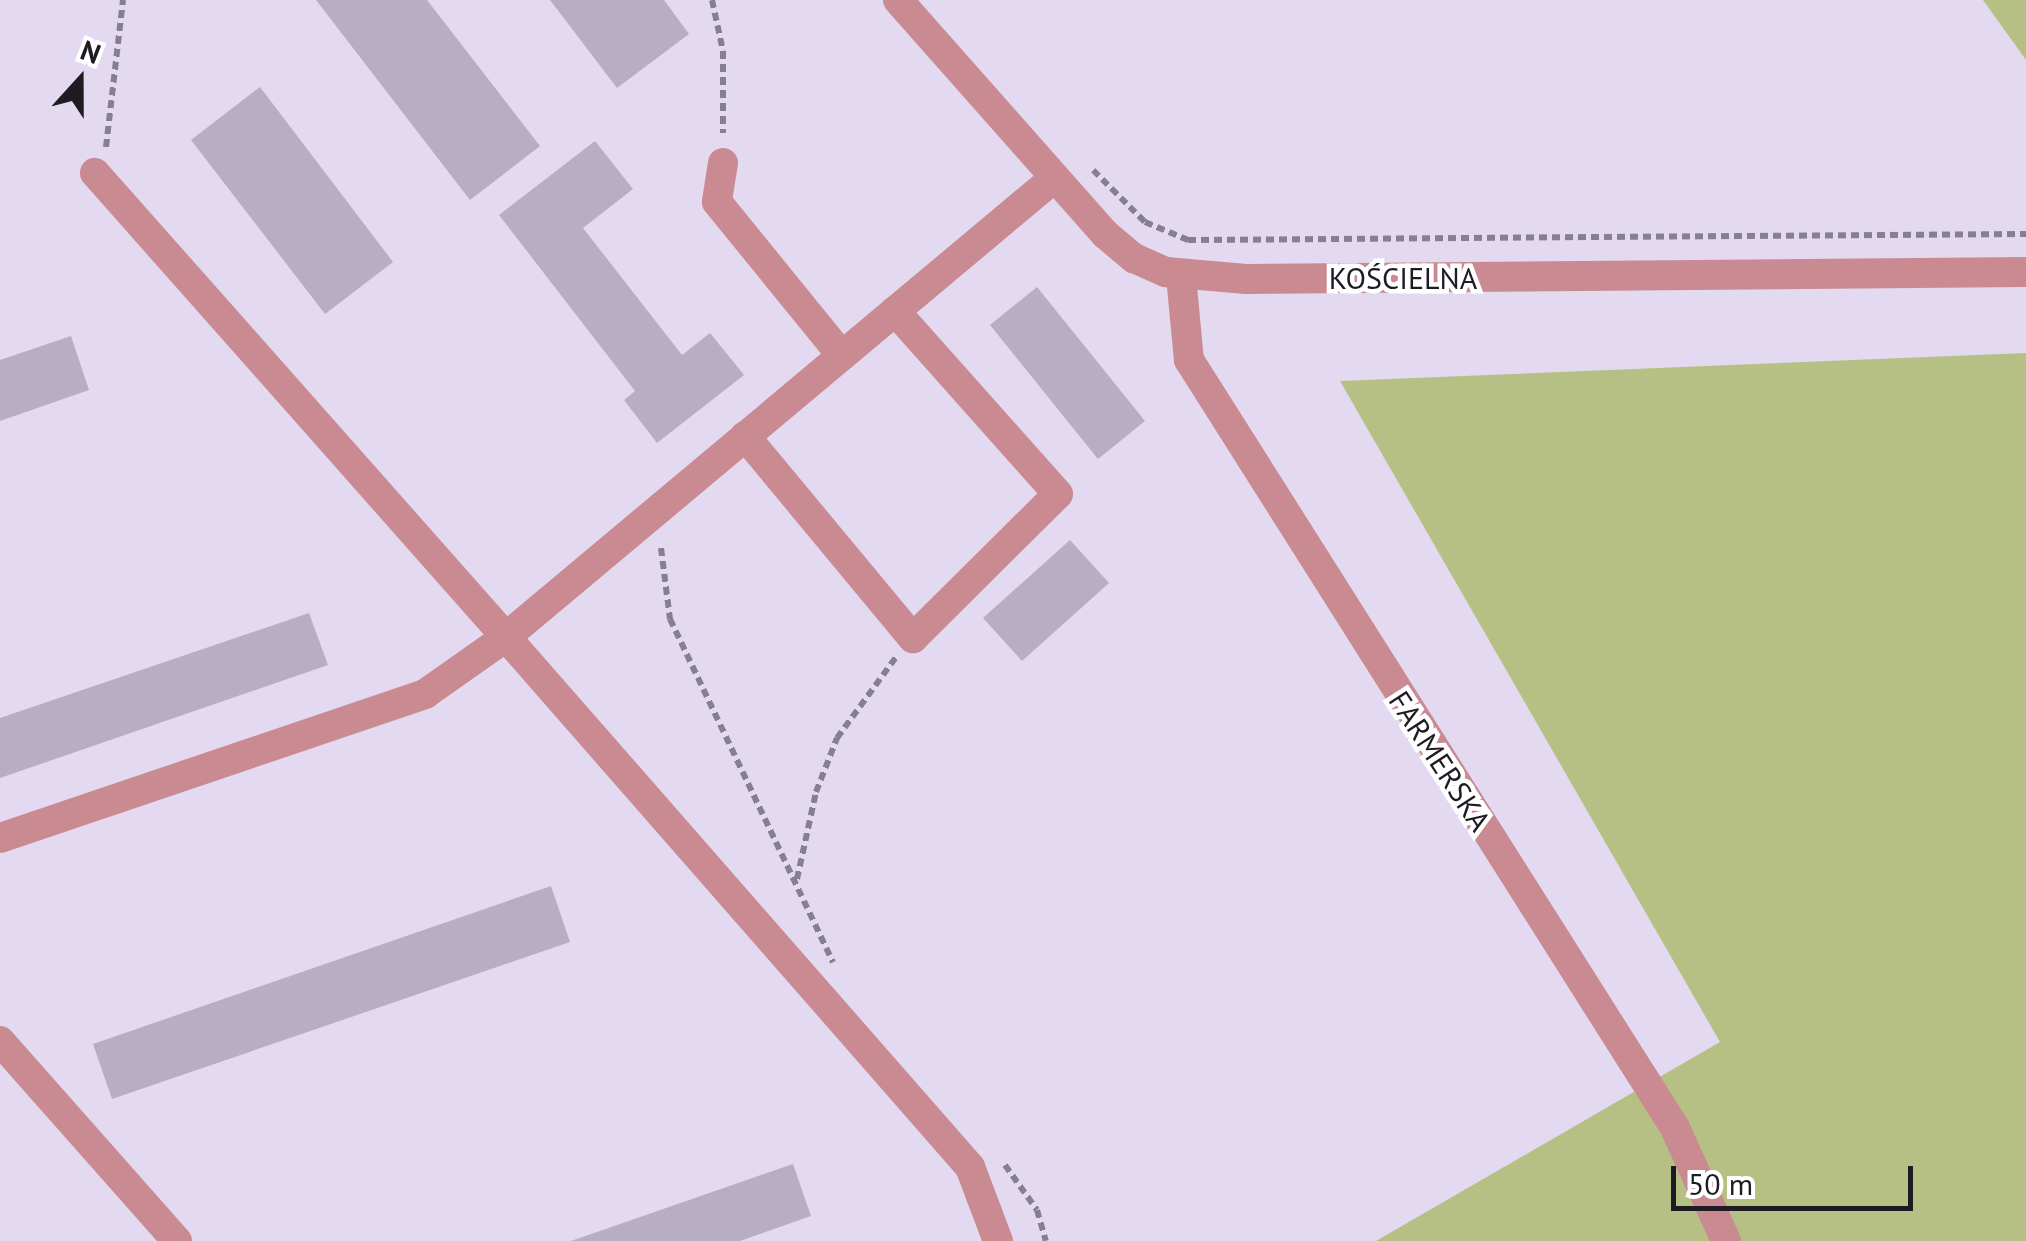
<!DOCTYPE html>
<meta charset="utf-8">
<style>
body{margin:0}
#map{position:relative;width:2026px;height:1241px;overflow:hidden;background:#e3d9f0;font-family:"PT Sans",sans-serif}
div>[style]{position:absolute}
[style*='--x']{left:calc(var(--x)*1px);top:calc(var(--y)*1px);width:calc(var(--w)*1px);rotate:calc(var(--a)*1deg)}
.green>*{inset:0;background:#b6c085}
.building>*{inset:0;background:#b7aec3}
.path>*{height:6px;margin-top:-3px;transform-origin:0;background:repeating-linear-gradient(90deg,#867f8f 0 8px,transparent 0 13px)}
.minor>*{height:30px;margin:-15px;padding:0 15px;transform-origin:15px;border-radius:15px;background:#c98b91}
span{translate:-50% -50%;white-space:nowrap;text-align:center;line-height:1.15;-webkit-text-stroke:9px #fff;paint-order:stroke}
.street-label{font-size:30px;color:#1e1b23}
.north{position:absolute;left:30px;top:30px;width:100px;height:100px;-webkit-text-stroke:8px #fff;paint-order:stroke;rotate:21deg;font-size:28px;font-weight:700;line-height:40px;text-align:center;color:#1e1b23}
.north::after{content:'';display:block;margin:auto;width:35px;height:45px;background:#1e1b23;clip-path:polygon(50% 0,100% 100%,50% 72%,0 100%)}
.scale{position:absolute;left:1671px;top:1166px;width:242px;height:45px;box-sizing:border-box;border:5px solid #1e1b23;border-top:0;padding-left:12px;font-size:30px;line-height:35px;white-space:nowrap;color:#1e1b23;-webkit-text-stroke:8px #fff;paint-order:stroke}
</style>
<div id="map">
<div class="green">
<i style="clip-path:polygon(1983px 0,2026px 0,2026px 60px)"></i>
<i style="clip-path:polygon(2026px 353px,2026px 1241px,1376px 1241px,1720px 1042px,1340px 381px)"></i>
</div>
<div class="building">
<i style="clip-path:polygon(316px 0,427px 0,540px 146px,470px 200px)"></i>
<i style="clip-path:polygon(550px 0,664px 0,689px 34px,617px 88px)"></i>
<i style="clip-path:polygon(260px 87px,393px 262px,325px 314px,191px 140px)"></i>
<i style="clip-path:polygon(595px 141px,633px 189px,583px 228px,682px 355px,710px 333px,744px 375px,657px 443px,624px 400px,635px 391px,499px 215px)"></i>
<i style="clip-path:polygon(1037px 287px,1145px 421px,1098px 459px,990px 325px)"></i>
<i style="clip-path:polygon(71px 336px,89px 390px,0 421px,0 360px)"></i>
<i style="clip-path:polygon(1070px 540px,1109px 583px,1022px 661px,983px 618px)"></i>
<i style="clip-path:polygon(309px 613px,328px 665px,0 778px,0 718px)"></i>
<i style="clip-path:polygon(551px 886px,570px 942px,112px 1099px,93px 1044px)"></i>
<i style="clip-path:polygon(793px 1164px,811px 1216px,740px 1241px,571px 1241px)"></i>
</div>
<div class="path">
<i style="--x:712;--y:0;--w:52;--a:77.8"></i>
<i style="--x:723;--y:51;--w:82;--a:90"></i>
<i style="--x:106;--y:147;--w:148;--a:-83.4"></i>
<i style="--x:1093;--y:170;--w:74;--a:45"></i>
<i style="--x:1145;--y:222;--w:47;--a:22.7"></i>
<i style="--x:1188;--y:240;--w:838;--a:-0.41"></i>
<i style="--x:661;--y:548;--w:72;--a:82.8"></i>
<i style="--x:670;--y:619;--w:380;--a:64.6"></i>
<i style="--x:797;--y:879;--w:89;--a:-77.7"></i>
<i style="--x:816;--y:792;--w:58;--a:-68.7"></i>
<i style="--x:837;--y:738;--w:100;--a:-53.9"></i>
<i style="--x:1005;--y:1165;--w:55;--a:54.6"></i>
<i style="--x:1037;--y:1210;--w:32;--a:74"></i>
</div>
<div class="minor">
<i style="--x:898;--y:0;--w:312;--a:48.5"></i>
<i style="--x:1105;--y:234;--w:38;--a:40"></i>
<i style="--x:1134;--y:258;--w:35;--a:24"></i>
<i style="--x:1166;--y:272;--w:80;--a:5"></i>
<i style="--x:1246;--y:279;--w:780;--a:-0.51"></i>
<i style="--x:723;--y:163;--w:39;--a:99"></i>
<i style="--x:717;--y:202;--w:198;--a:50.9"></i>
<i style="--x:1181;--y:276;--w:84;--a:84.6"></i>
<i style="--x:1189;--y:360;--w:909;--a:57.67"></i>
<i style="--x:1675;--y:1128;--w:124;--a:65.7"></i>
<i style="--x:745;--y:436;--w:263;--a:50.3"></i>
<i style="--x:913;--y:638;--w:204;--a:-44.8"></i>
<i style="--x:1058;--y:494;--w:245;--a:-131.7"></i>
<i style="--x:0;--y:838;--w:449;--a:-18.7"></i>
<i style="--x:425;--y:694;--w:99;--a:-35.1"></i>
<i style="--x:506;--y:637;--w:620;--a:-131.53"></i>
<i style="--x:0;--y:1041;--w:267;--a:48.5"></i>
<i style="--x:998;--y:1241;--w:79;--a:-110.7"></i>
<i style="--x:970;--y:1167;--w:704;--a:-131.2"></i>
<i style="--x:506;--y:637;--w:713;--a:-39.94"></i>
</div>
<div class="street-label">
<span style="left:1403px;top:278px">KOŚCIELNA</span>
<span style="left:1440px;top:761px;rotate:57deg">FARMERSKA</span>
</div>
<div class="north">N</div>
<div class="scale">50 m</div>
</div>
